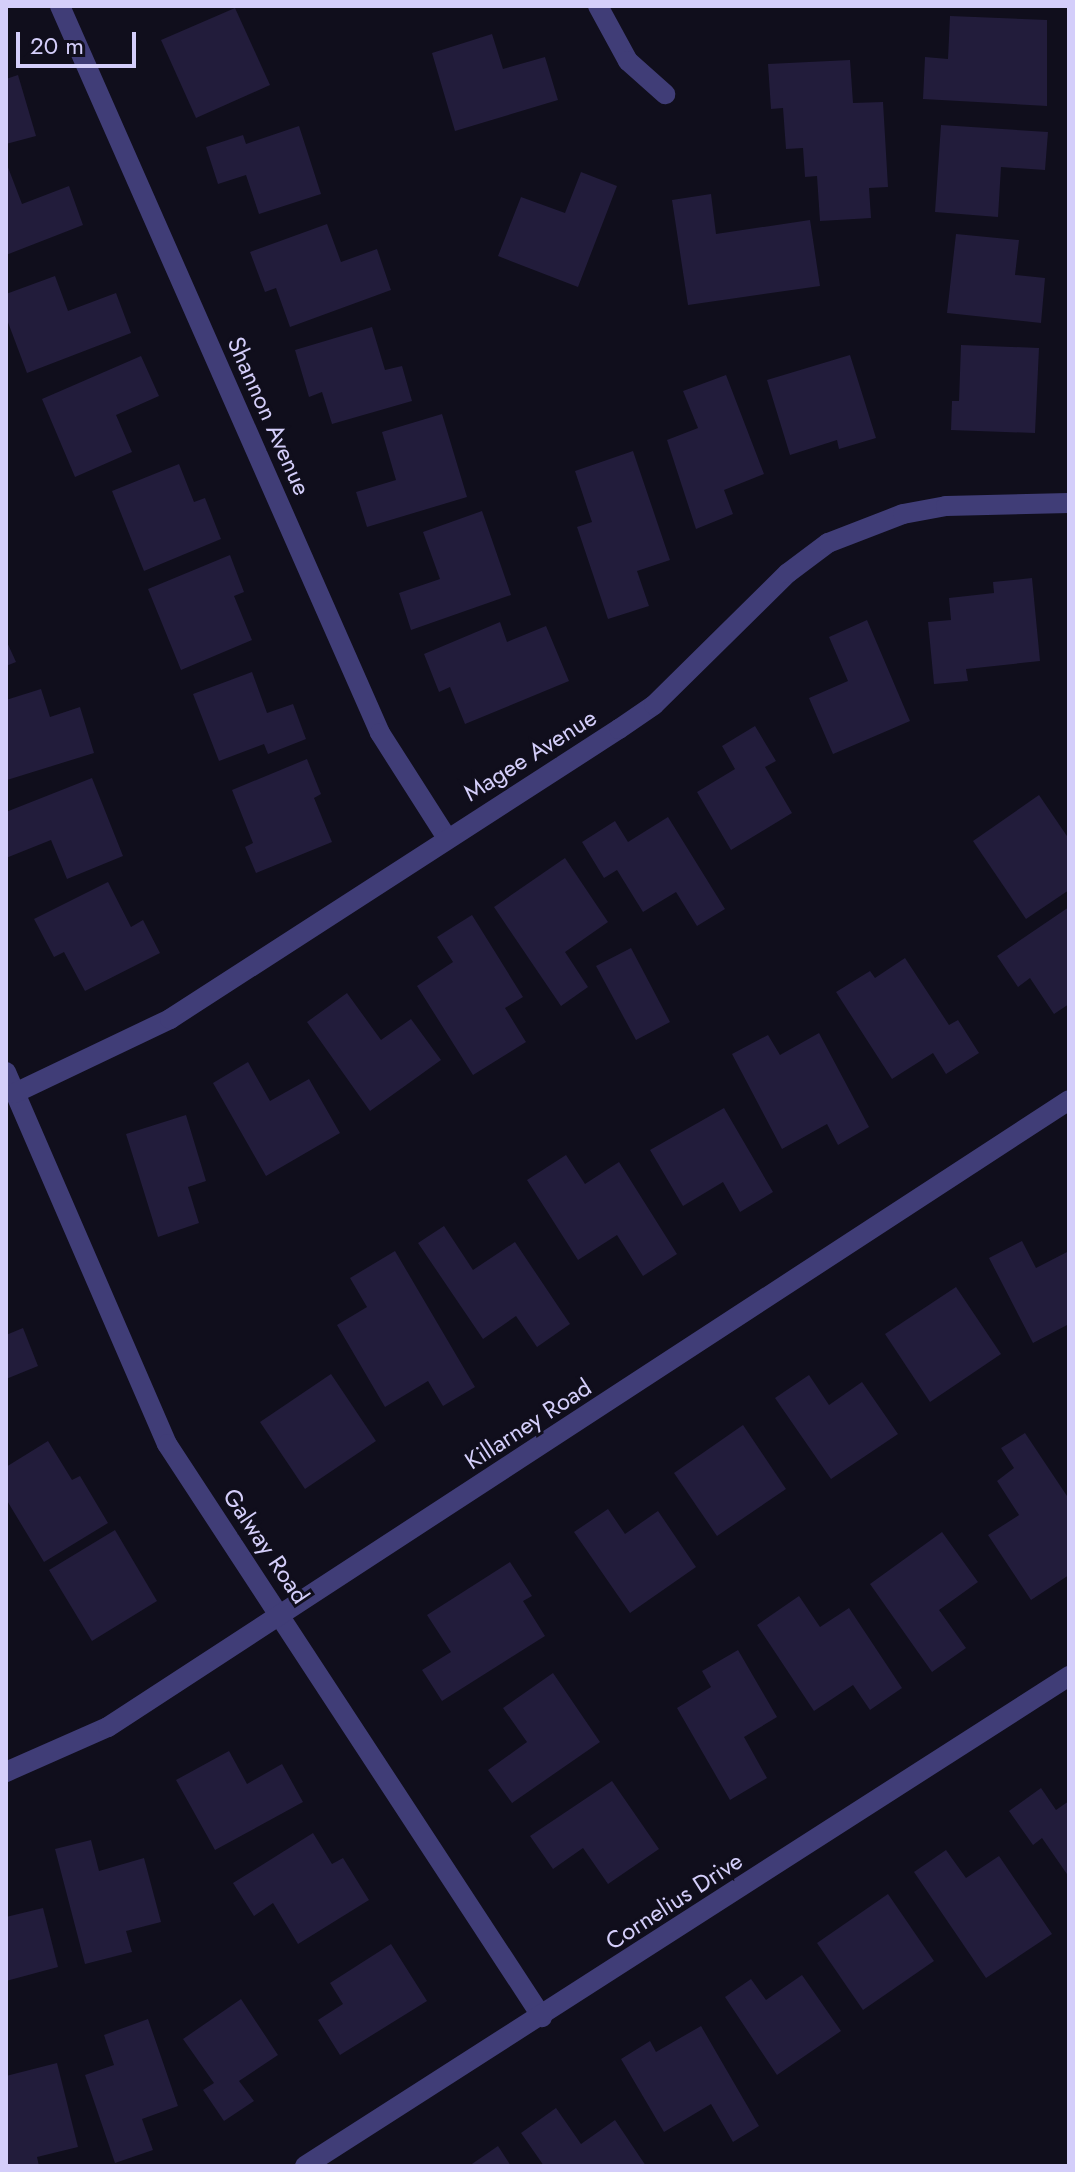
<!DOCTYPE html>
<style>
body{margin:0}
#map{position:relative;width:1075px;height:2172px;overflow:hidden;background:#100e1c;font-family:Jost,sans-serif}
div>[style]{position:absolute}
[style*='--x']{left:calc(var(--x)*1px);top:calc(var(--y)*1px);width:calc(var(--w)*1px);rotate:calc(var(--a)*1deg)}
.building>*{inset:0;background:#221c3b}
.street>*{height:20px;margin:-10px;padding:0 10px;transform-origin:10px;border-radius:10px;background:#403d77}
span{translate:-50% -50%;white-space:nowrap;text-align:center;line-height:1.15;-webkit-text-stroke:6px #100e1c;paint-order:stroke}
.street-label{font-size:24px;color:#d4cefa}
.frame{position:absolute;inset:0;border:8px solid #d4cefa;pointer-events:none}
.scale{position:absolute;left:16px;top:32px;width:120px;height:36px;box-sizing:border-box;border:4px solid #d4cefa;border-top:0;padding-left:10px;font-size:24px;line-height:28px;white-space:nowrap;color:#d4cefa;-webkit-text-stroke:6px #100e1c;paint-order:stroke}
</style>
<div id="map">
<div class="building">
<i style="clip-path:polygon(235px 8px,270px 85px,196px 118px,161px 40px)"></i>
<i style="clip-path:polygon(950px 16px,1047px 20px,1047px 106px,923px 99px,925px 57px,948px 59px)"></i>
<i style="clip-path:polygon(492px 34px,503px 69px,545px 57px,558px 100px,455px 131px,432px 53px)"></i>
<i style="clip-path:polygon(850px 60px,853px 103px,883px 102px,888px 187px,869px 188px,871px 218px,820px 221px,817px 176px,805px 177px,803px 148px,786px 149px,783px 108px,771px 109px,768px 64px)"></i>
<i style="clip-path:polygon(18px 75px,36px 136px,6px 144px,6px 79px)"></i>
<i style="clip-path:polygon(941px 125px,1048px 132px,1045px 170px,1001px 167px,998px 217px,935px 212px)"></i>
<i style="clip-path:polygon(299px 126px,321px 194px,259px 214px,246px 175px,218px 184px,206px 147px,243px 135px,246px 144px)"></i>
<i style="clip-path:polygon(6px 162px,22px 204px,69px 186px,83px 225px,6px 255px)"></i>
<i style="clip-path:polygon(581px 172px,617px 186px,578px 287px,498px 256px,521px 197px,565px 213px)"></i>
<i style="clip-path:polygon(711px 194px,716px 234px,810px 220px,820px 286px,688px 305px,672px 200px)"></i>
<i style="clip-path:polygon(327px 224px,341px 262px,377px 249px,391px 290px,290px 327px,276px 288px,265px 292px,250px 252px)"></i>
<i style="clip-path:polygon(956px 234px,1019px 240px,1015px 275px,1045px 278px,1041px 323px,947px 313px)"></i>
<i style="clip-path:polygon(55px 276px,68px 311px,116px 293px,131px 333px,27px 373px,6px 317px,6px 294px)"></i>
<i style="clip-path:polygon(372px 327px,385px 370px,402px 366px,412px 401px,332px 424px,322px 392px,309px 397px,295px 350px)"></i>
<i style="clip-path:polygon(961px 345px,1039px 348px,1035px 433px,951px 430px,952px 401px,959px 401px)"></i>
<i style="clip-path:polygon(850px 355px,876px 438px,839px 449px,837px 440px,790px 455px,767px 380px)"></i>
<i style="clip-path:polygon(141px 356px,159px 396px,116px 415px,132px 452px,75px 477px,42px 399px)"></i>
<i style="clip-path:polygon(726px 375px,764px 474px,724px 490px,733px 514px,696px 529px,667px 440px,698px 428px,683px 391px)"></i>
<i style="clip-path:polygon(442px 414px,467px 497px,367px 527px,356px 492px,396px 480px,382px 432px)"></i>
<i style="clip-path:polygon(633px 451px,670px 560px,637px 571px,649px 606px,608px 619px,577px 527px,592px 522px,575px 471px)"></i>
<i style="clip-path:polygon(179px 464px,194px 502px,205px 498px,221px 539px,144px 571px,112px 491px)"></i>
<i style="clip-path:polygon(482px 511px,511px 595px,411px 630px,399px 593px,440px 579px,423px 532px)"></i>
<i style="clip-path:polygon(230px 555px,244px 592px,234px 596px,252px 640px,181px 670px,148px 589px)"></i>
<i style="clip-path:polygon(1032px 578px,1040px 661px,966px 669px,968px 681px,934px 684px,928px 622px,951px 620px,949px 598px,994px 593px,993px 582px)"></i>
<i style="clip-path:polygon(867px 620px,910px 721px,833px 754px,809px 698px,848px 681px,829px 637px)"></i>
<i style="clip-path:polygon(500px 622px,507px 642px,546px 626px,569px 681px,465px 724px,450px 687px,439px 692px,424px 654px)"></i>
<i style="clip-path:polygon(6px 640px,16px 662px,6px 666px)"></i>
<i style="clip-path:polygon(252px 672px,267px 713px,293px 704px,306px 739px,268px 754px,264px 744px,219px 761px,193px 694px)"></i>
<i style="clip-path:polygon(41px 689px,50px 717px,80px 707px,94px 753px,7px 780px,6px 700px)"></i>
<i style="clip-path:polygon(755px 726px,776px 761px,765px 767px,792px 813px,731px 850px,697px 792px,735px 769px,722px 746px)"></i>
<i style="clip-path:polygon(307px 759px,321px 794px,314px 798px,332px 842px,256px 873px,245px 847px,253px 843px,232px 790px)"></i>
<i style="clip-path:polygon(92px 778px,123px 856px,67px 879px,51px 840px,6px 858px,6px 812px)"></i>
<i style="clip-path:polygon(1039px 795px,1069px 839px,1069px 890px,1026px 919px,973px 841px)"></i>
<i style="clip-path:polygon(668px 817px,725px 909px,697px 926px,676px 892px,643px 912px,617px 870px,604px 878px,582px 842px,615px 821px,628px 842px)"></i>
<i style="clip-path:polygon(565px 858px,608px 922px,565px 952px,588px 987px,561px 1006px,494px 907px)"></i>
<i style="clip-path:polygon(108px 882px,131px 927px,143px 920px,160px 953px,85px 991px,64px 952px,54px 957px,34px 919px)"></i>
<i style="clip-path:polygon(1069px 907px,1069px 1004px,1054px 1014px,1030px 978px,1018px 987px,997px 956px)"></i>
<i style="clip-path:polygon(472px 915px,523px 997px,505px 1008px,526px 1042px,473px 1075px,417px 986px,453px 962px,437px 937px)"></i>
<i style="clip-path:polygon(631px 948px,670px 1022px,636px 1040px,596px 966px)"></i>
<i style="clip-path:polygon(905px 958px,949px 1025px,958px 1020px,979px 1053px,946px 1074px,933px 1053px,892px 1079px,836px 992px,870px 971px,875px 978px)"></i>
<i style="clip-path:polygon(347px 993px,381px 1040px,411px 1019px,441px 1060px,370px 1111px,307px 1022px)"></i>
<i style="clip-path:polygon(819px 1033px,869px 1127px,838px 1145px,827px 1124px,782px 1149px,732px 1054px,768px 1035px,780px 1055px)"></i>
<i style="clip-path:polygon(248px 1062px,270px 1101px,309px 1079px,340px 1133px,266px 1176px,213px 1083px)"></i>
<i style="clip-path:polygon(724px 1108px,773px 1192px,740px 1212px,723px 1182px,683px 1206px,650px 1150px)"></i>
<i style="clip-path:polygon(186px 1115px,206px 1181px,188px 1187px,199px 1223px,158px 1237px,126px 1134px)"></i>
<i style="clip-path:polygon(566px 1155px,585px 1184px,619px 1162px,677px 1254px,643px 1276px,617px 1235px,578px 1260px,527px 1180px)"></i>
<i style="clip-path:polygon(444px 1226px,473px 1270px,515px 1242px,570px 1324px,537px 1347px,516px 1316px,483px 1339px,418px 1243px)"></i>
<i style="clip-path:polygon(1022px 1241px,1036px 1268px,1069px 1251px,1069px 1324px,1033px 1343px,989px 1258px)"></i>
<i style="clip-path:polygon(395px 1251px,475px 1387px,443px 1406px,428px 1381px,385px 1407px,337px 1325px,367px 1307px,350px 1278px)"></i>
<i style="clip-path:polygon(956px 1287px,1001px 1354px,930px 1402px,885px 1334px)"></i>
<i style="clip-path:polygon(23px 1328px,38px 1366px,6px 1379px,6px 1335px)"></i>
<i style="clip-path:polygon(331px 1374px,376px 1441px,305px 1489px,260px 1422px)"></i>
<i style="clip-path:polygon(809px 1375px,829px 1405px,862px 1382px,898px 1434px,831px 1479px,775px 1398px)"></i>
<i style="clip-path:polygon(743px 1425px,786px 1489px,717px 1536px,674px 1473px)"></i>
<i style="clip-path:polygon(1025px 1433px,1069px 1499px,1069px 1575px,1031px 1600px,988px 1535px,1019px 1515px,997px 1481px,1014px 1468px,1001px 1448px)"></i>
<i style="clip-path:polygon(48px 1441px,72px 1480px,80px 1476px,108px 1523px,44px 1562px,6px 1499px,6px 1467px)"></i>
<i style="clip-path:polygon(608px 1509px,625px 1534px,658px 1511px,696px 1567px,630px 1613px,574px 1532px)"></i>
<i style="clip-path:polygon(115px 1530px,157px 1601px,92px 1641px,49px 1570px)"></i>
<i style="clip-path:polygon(942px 1532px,978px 1582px,939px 1610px,966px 1648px,932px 1672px,870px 1584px)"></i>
<i style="clip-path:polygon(510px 1562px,532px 1596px,523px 1601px,545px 1636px,442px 1701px,422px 1670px,451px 1652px,427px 1615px)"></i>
<i style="clip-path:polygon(799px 1596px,820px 1627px,849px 1608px,902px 1688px,870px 1710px,853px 1685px,814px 1711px,757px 1625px)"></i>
<i style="clip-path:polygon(738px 1650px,777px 1717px,744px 1737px,767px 1778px,730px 1800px,677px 1708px,711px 1687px,702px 1671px)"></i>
<i style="clip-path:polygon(553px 1673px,600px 1742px,512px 1803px,488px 1770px,527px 1742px,503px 1708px)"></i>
<i style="clip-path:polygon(229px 1751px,247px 1784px,282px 1764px,303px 1802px,215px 1850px,176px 1780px)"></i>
<i style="clip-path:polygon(612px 1781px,659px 1849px,608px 1884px,583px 1848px,553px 1869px,530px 1836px)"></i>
<i style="clip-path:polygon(1041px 1788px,1056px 1810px,1069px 1801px,1069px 1877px,1042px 1838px,1033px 1845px,1009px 1811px)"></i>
<i style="clip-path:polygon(313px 1833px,332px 1864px,343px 1858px,369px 1900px,298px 1944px,273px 1903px,254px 1916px,233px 1883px)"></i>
<i style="clip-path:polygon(91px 1840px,99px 1871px,144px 1858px,161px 1922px,126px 1931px,132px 1952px,85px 1964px,55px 1849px)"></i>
<i style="clip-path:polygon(946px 1850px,966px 1878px,999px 1856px,1052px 1934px,986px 1978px,914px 1872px)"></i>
<i style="clip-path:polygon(888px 1894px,934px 1961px,863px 2010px,817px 1943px)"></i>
<i style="clip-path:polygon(43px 1908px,58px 1967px,6px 1981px,6px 1917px)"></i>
<i style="clip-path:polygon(391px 1944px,427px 2001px,340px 2055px,318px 2020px,343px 2004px,330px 1983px)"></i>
<i style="clip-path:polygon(802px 1975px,841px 2031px,777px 2075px,725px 1997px,751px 1979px,766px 2000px)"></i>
<i style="clip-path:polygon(241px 1999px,278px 2055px,239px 2081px,254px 2101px,224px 2121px,203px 2090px,214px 2083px,183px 2039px)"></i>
<i style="clip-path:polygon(148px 2019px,178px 2106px,142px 2119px,153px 2150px,115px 2163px,85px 2075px,114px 2065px,104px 2035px)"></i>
<i style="clip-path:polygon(701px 2026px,759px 2126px,733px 2142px,711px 2104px,664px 2132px,621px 2059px,650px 2041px,656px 2052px)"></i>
<i style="clip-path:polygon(57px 2063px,78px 2147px,37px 2157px,39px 2166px,6px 2166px,6px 2076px)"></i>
<i style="clip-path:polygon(556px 2108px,581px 2144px,615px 2120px,646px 2166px,544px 2166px,521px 2133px)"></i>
<i style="clip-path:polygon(498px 2146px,511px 2166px,469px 2166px)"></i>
</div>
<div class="street">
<i style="--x:60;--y:6;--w:794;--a:66.24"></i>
<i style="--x:380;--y:733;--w:125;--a:57.5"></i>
<i style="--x:598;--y:6;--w:63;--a:61.4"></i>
<i style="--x:628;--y:61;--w:50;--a:41.7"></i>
<i style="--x:6;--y:1072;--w:405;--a:66.6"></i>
<i style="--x:167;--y:1444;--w:685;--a:56.8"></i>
<i style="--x:15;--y:1093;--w:172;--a:-25.5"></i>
<i style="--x:170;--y:1019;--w:535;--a:-32.86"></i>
<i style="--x:619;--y:729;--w:42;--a:-34.4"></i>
<i style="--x:654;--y:705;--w:188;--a:-44.6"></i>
<i style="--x:788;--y:573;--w:50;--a:-36.9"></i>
<i style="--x:828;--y:543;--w:80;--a:-21.1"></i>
<i style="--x:903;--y:514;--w:44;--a:-10.5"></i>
<i style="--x:946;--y:506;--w:123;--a:-1.4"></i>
<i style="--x:6;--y:1772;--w:111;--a:-23.8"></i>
<i style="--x:108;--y:1727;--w:1147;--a:-33.12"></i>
<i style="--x:305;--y:2166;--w:908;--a:-32.67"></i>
</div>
<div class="street-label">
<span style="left:269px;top:416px;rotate:66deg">Shannon Avenue</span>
<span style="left:530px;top:755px;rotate:-32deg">Magee Avenue</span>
<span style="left:528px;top:1424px;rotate:-33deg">Killarney Road</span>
<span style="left:266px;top:1546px;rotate:56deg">Galway Road</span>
<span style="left:674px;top:1901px;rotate:-33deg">Cornelius Drive</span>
</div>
<div class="frame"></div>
<div class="scale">20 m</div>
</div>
